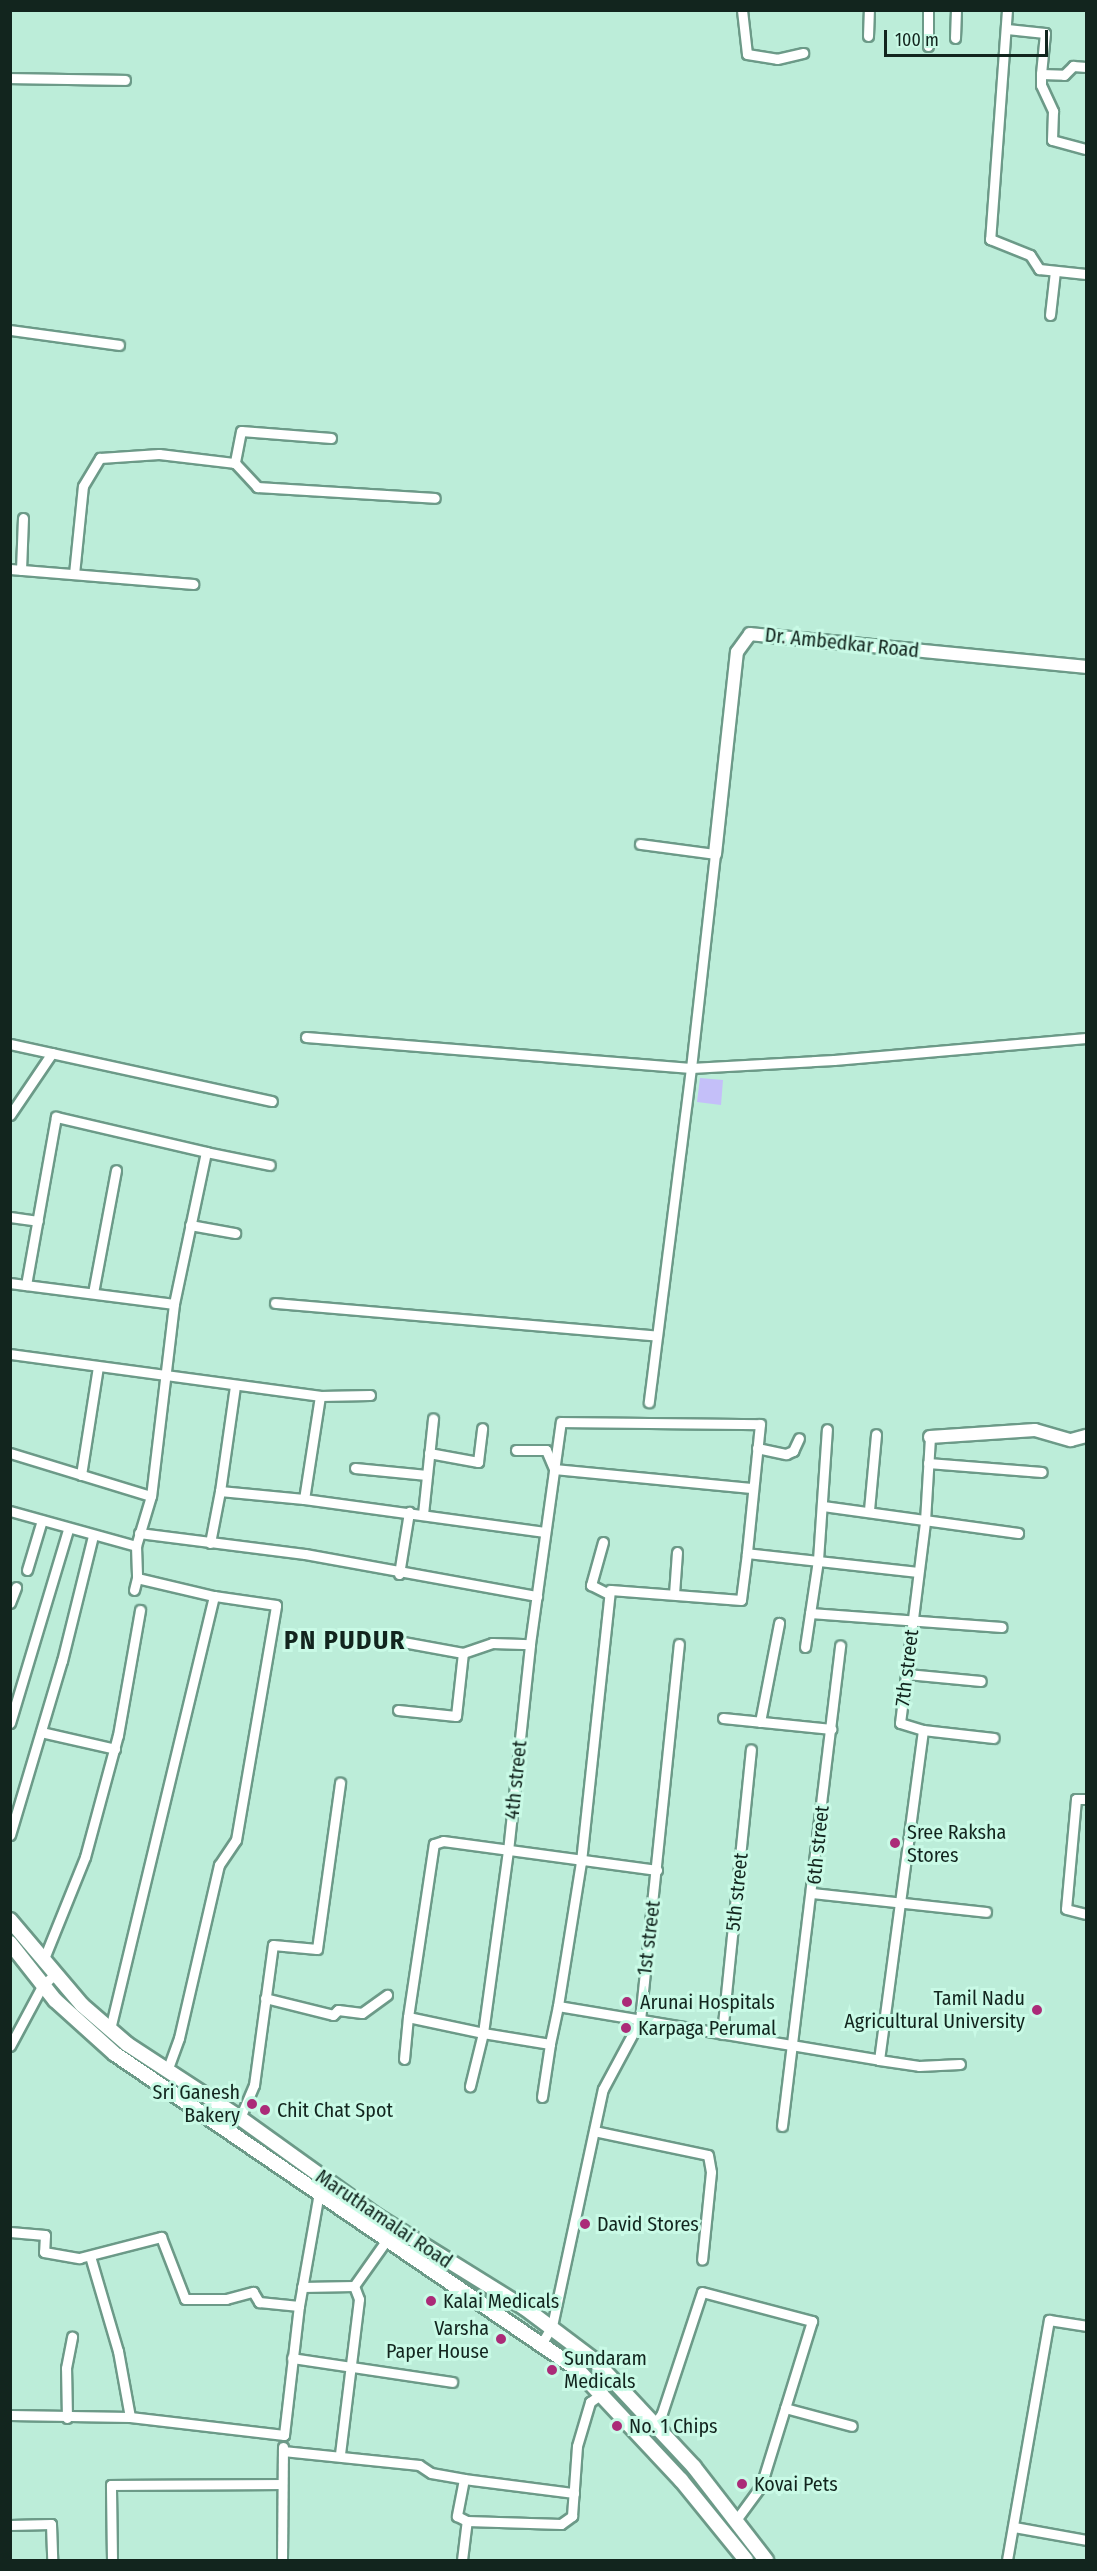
<!DOCTYPE html>
<style>
body{margin:0}
#map{position:relative;width:1097px;height:2571px;overflow:hidden;background:#bcedd9;font-family:"Fira Sans Condensed",sans-serif}
div>[style]{position:absolute}
[style*='--x']{left:calc(var(--x)*1px);top:calc(var(--y)*1px);width:calc(var(--w)*1px);rotate:calc(var(--a)*1deg)}
.water>*{inset:0;background:#c4bff9}
.roads{filter:drop-shadow(2px 0 #6c9a88) drop-shadow(-2px 0 #6c9a88) drop-shadow(0 2px #6c9a88) drop-shadow(0 -2px #6c9a88)}
.street>*{height:9px;margin:-4.5px;padding:0 4.5px;transform-origin:4.5px;border-radius:4.5px;background:#fff}
.secondary>*{height:12px;margin:-6px;padding:0 6px;transform-origin:6px;border-radius:6px;background:#fff}
.primary>*{height:14px;margin:-7px;padding:0 7px;transform-origin:7px;border-radius:7px;background:#fff}
.dots>*{width:16px;height:16px;translate:-50% -50%;box-sizing:border-box;border:3px solid #c9fae6;border-radius:50%}
span{translate:-50% -50%;white-space:nowrap;text-align:center;line-height:1.15;-webkit-text-stroke:6px #c9fae6;paint-order:stroke}
.street-label{font-size:20px;color:#12251e}
.poi-label{font-size:20px;color:#12251e}
.left{translate:0 -50%;text-align:left}
.right{translate:-100% -50%;text-align:right}
.district-label{font-size:26px;color:#12251e;font-weight:700;letter-spacing:1.5px}
.frame{position:absolute;inset:0;border:12px solid #12251e;pointer-events:none}
.scale{position:absolute;left:884px;top:30px;width:164px;height:27px;box-sizing:border-box;border:3px solid #12251e;border-top:0;padding-left:8px;font-size:18px;line-height:21px;white-space:nowrap;color:#12251e;-webkit-text-stroke:4px #c9fae6;paint-order:stroke}
</style>
<div id="map">
<div class="water">
<i style="clip-path:polygon(700px 1078px,723px 1080px,721px 1105px,697px 1102px)"></i>
</div>
<div class="roads">
<div class="street">
<i style="--x:742;--y:10;--w:44;--a:83.5"></i>
<i style="--x:747;--y:54;--w:30;--a:9"></i>
<i style="--x:777;--y:59;--w:27;--a:-13"></i>
<i style="--x:1007;--y:10;--w:230;--a:94.2"></i>
<i style="--x:990;--y:239;--w:43;--a:21.8"></i>
<i style="--x:1030;--y:255;--w:17;--a:57"></i>
<i style="--x:1039;--y:269;--w:47;--a:6.1"></i>
<i style="--x:1007;--y:29;--w:38;--a:6"></i>
<i style="--x:1045;--y:33;--w:41;--a:95.6"></i>
<i style="--x:1041;--y:74;--w:23;--a:2"></i>
<i style="--x:1064;--y:75;--w:13;--a:-45"></i>
<i style="--x:1073;--y:66;--w:13;--a:4"></i>
<i style="--x:868;--y:36;--w:26;--a:-88"></i>
<i style="--x:955;--y:38;--w:28;--a:-88"></i>
<i style="--x:928;--y:46;--w:36;--a:-90"></i>
<i style="--x:1041;--y:74;--w:11;--a:90"></i>
<i style="--x:1041;--y:85;--w:29;--a:65"></i>
<i style="--x:1053;--y:111;--w:29;--a:92"></i>
<i style="--x:1052;--y:140;--w:35;--a:15"></i>
<i style="--x:10;--y:78;--w:115;--a:1"></i>
<i style="--x:1050;--y:315;--w:44;--a:-83.5"></i>
<i style="--x:10;--y:330;--w:110;--a:7.8"></i>
<i style="--x:331;--y:438;--w:90;--a:-175.6"></i>
<i style="--x:241;--y:431;--w:33;--a:101"></i>
<i style="--x:235;--y:463;--w:33;--a:47"></i>
<i style="--x:257;--y:487;--w:178;--a:3.5"></i>
<i style="--x:10;--y:569;--w:184;--a:4.7"></i>
<i style="--x:21;--y:570;--w:52;--a:-87.8"></i>
<i style="--x:74;--y:574;--w:88;--a:-84.2"></i>
<i style="--x:83;--y:486;--w:33;--a:-59"></i>
<i style="--x:100;--y:458;--w:59;--a:-3.9"></i>
<i style="--x:159;--y:454;--w:77;--a:6.8"></i>
<i style="--x:640;--y:844;--w:76;--a:7.6"></i>
<i style="--x:715;--y:854;--w:215;--a:96.4"></i>
<i style="--x:691;--y:1068;--w:143;--a:-3.2"></i>
<i style="--x:834;--y:1060;--w:253;--a:-5"></i>
<i style="--x:306;--y:1037;--w:386;--a:4.6"></i>
<i style="--x:691;--y:1068;--w:337;--a:97.2"></i>
<i style="--x:10;--y:1044;--w:268;--a:12.3"></i>
<i style="--x:10;--y:1115;--w:75;--a:-55.9"></i>
<i style="--x:206;--y:1152;--w:65;--a:11.5"></i>
<i style="--x:10;--y:1217;--w:28;--a:8"></i>
<i style="--x:190;--y:1225;--w:46;--a:10.1"></i>
<i style="--x:10;--y:1283;--w:165;--a:7.3"></i>
<i style="--x:174;--y:1304;--w:193;--a:96.8"></i>
<i style="--x:151;--y:1496;--w:52;--a:106.7"></i>
<i style="--x:136;--y:1546;--w:32;--a:88"></i>
<i style="--x:137;--y:1578;--w:79;--a:13.2"></i>
<i style="--x:214;--y:1596;--w:446;--a:103.5"></i>
<i style="--x:26;--y:1285;--w:171;--a:-79.9"></i>
<i style="--x:56;--y:1117;--w:154;--a:13.1"></i>
<i style="--x:206;--y:1152;--w:155;--a:101.9"></i>
<i style="--x:93;--y:1293;--w:125;--a:-79.4"></i>
<i style="--x:275;--y:1303;--w:383;--a:4.9"></i>
<i style="--x:10;--y:1354;--w:313;--a:7.7"></i>
<i style="--x:320;--y:1396;--w:104;--a:98.8"></i>
<i style="--x:304;--y:1499;--w:243;--a:7.8"></i>
<i style="--x:235;--y:1386;--w:106;--a:98.1"></i>
<i style="--x:220;--y:1491;--w:84;--a:5.4"></i>
<i style="--x:320;--y:1396;--w:50;--a:-1.1"></i>
<i style="--x:757;--y:1448;--w:30;--a:12"></i>
<i style="--x:786;--y:1454;--w:8;--a:-23"></i>
<i style="--x:793;--y:1451;--w:14;--a:-65"></i>
<i style="--x:516;--y:1450;--w:30;--a:0"></i>
<i style="--x:546;--y:1450;--w:21;--a:67"></i>
<i style="--x:554;--y:1469;--w:198;--a:5.5"></i>
<i style="--x:10;--y:1453;--w:147;--a:17"></i>
<i style="--x:429;--y:1453;--w:50;--a:10.4"></i>
<i style="--x:478;--y:1462;--w:34;--a:-83"></i>
<i style="--x:928;--y:1463;--w:114;--a:4.5"></i>
<i style="--x:355;--y:1468;--w:72;--a:5.6"></i>
<i style="--x:81;--y:1475;--w:110;--a:-81.1"></i>
<i style="--x:823;--y:1506;--w:197;--a:7.9"></i>
<i style="--x:869;--y:1510;--w:76;--a:-84.7"></i>
<i style="--x:10;--y:1511;--w:131;--a:15.5"></i>
<i style="--x:423;--y:1514;--w:96;--a:-84"></i>
<i style="--x:139;--y:1533;--w:167;--a:7.2"></i>
<i style="--x:305;--y:1554;--w:236;--a:10.3"></i>
<i style="--x:603;--y:1542;--w:45;--a:105.6"></i>
<i style="--x:591;--y:1585;--w:20;--a:27"></i>
<i style="--x:210;--y:1543;--w:53;--a:-79.1"></i>
<i style="--x:27;--y:1570;--w:52;--a:-73.3"></i>
<i style="--x:918;--y:1572;--w:172;--a:-173.7"></i>
<i style="--x:747;--y:1553;--w:47;--a:97.3"></i>
<i style="--x:741;--y:1600;--w:131;--a:-175.6"></i>
<i style="--x:610;--y:1590;--w:274;--a:96.1"></i>
<i style="--x:581;--y:1862;--w:146;--a:99.1"></i>
<i style="--x:558;--y:2006;--w:326;--a:9.5"></i>
<i style="--x:879;--y:2060;--w:40;--a:8.5"></i>
<i style="--x:919;--y:2066;--w:41;--a:-2.8"></i>
<i style="--x:399;--y:1574;--w:63;--a:-80.8"></i>
<i style="--x:134;--y:1590;--w:12;--a:-76"></i>
<i style="--x:674;--y:1594;--w:42;--a:-85.9"></i>
<i style="--x:10;--y:1603;--w:17;--a:-69"></i>
<i style="--x:810;--y:1613;--w:192;--a:4.2"></i>
<i style="--x:403;--y:1642;--w:61;--a:10.4"></i>
<i style="--x:463;--y:1653;--w:31;--a:-19"></i>
<i style="--x:492;--y:1643;--w:38;--a:2"></i>
<i style="--x:805;--y:1647;--w:88;--a:-81.5"></i>
<i style="--x:818;--y:1560;--w:131;--a:-86.1"></i>
<i style="--x:907;--y:1674;--w:74;--a:5.4"></i>
<i style="--x:398;--y:1710;--w:58;--a:5.9"></i>
<i style="--x:456;--y:1716;--w:63;--a:-83.7"></i>
<i style="--x:723;--y:1718;--w:109;--a:5.8"></i>
<i style="--x:760;--y:1722;--w:101;--a:-79.1"></i>
<i style="--x:10;--y:1723;--w:202;--a:-73.3"></i>
<i style="--x:923;--y:1730;--w:71;--a:6.4"></i>
<i style="--x:41;--y:1732;--w:76;--a:12.9"></i>
<i style="--x:1086;--y:1799;--w:10;--a:180"></i>
<i style="--x:1076;--y:1799;--w:110;--a:95.2"></i>
<i style="--x:1066;--y:1909;--w:21;--a:14"></i>
<i style="--x:10;--y:1835;--w:182;--a:-73.4"></i>
<i style="--x:62;--y:1661;--w:129;--a:-76.1"></i>
<i style="--x:812;--y:1893;--w:175;--a:6.2"></i>
<i style="--x:43;--y:1961;--w:112;--a:-68"></i>
<i style="--x:85;--y:1857;--w:126;--a:-74.9"></i>
<i style="--x:118;--y:1735;--w:127;--a:-80"></i>
<i style="--x:265;--y:1998;--w:70;--a:14"></i>
<i style="--x:333;--y:2015;--w:7;--a:-45"></i>
<i style="--x:338;--y:2010;--w:24;--a:7"></i>
<i style="--x:362;--y:2013;--w:31;--a:-36"></i>
<i style="--x:558;--y:2006;--w:39;--a:102"></i>
<i style="--x:550;--y:2044;--w:68;--a:-170.7"></i>
<i style="--x:483;--y:2033;--w:184;--a:-82.2"></i>
<i style="--x:508;--y:1851;--w:208;--a:-83.9"></i>
<i style="--x:530;--y:1644;--w:224;--a:-82.1"></i>
<i style="--x:561;--y:1422;--w:199;--a:0.6"></i>
<i style="--x:760;--y:1424;--w:130;--a:95.8"></i>
<i style="--x:408;--y:2017;--w:175;--a:-81.5"></i>
<i style="--x:434;--y:1844;--w:9;--a:-18"></i>
<i style="--x:443;--y:1841;--w:216;--a:7.7"></i>
<i style="--x:722;--y:2034;--w:286;--a:-84.2"></i>
<i style="--x:10;--y:2046;--w:68;--a:-61.9"></i>
<i style="--x:42;--y:1986;--w:16;--a:-43"></i>
<i style="--x:404;--y:2059;--w:42;--a:-84.6"></i>
<i style="--x:408;--y:2017;--w:77;--a:12"></i>
<i style="--x:483;--y:2033;--w:55;--a:103.8"></i>
<i style="--x:879;--y:2060;--w:333;--a:-82.4"></i>
<i style="--x:923;--y:1730;--w:24;--a:-163"></i>
<i style="--x:900;--y:1723;--w:204;--a:-82.9"></i>
<i style="--x:925;--y:1521;--w:84;--a:-86.6"></i>
<i style="--x:167;--y:2071;--w:35;--a:-70"></i>
<i style="--x:179;--y:2038;--w:178;--a:-77"></i>
<i style="--x:219;--y:1865;--w:30;--a:-56"></i>
<i style="--x:236;--y:1840;--w:238;--a:-80.3"></i>
<i style="--x:276;--y:1605;--w:63;--a:-171.7"></i>
<i style="--x:542;--y:2097;--w:54;--a:-81.4"></i>
<i style="--x:240;--y:2118;--w:36;--a:-67"></i>
<i style="--x:254;--y:2085;--w:141;--a:-82.3"></i>
<i style="--x:273;--y:1945;--w:44;--a:5.2"></i>
<i style="--x:317;--y:1949;--w:168;--a:-82.1"></i>
<i style="--x:782;--y:2126;--w:484;--a:-83.1"></i>
<i style="--x:594;--y:2131;--w:116;--a:11.9"></i>
<i style="--x:708;--y:2155;--w:17;--a:80"></i>
<i style="--x:711;--y:2172;--w:88;--a:95.8"></i>
<i style="--x:10;--y:2232;--w:35;--a:5"></i>
<i style="--x:45;--y:2235;--w:17;--a:93"></i>
<i style="--x:44;--y:2252;--w:36;--a:10"></i>
<i style="--x:79;--y:2258;--w:85;--a:-14.4"></i>
<i style="--x:161;--y:2237;--w:66;--a:68.8"></i>
<i style="--x:185;--y:2299;--w:41;--a:0"></i>
<i style="--x:226;--y:2299;--w:28;--a:-15"></i>
<i style="--x:253;--y:2292;--w:12;--a:59"></i>
<i style="--x:259;--y:2302;--w:40;--a:5.7"></i>
<i style="--x:90;--y:2256;--w:99;--a:73.6"></i>
<i style="--x:118;--y:2351;--w:67;--a:79.7"></i>
<i style="--x:302;--y:2287;--w:52;--a:-1.1"></i>
<i style="--x:542;--y:2343;--w:20;--a:-60"></i>
<i style="--x:552;--y:2326;--w:242;--a:-77.9"></i>
<i style="--x:603;--y:2089;--w:78;--a:-61.8"></i>
<i style="--x:640;--y:2020;--w:378;--a:-84.1"></i>
<i style="--x:292;--y:2358;--w:162;--a:8.5"></i>
<i style="--x:785;--y:2408;--w:69;--a:15"></i>
<i style="--x:10;--y:2415;--w:120;--a:1"></i>
<i style="--x:130;--y:2417;--w:155;--a:6.7"></i>
<i style="--x:284;--y:2435;--w:130;--a:-83.4"></i>
<i style="--x:299;--y:2306;--w:116;--a:-80"></i>
<i style="--x:319;--y:2192;--w:13;--a:-63"></i>
<i style="--x:67;--y:2418;--w:50;--a:-91.1"></i>
<i style="--x:66;--y:2368;--w:32;--a:-79"></i>
<i style="--x:654;--y:2425;--w:14;--a:-56"></i>
<i style="--x:662;--y:2413;--w:127;--a:-71.7"></i>
<i style="--x:702;--y:2292;--w:114;--a:14.8"></i>
<i style="--x:812;--y:2321;--w:173;--a:107.2"></i>
<i style="--x:761;--y:2486;--w:42;--a:126.3"></i>
<i style="--x:283;--y:2451;--w:137;--a:5.9"></i>
<i style="--x:419;--y:2465;--w:14;--a:34"></i>
<i style="--x:431;--y:2473;--w:34;--a:10"></i>
<i style="--x:464;--y:2479;--w:111;--a:7.3"></i>
<i style="--x:340;--y:2454;--w:156;--a:-83"></i>
<i style="--x:359;--y:2299;--w:14;--a:-111"></i>
<i style="--x:354;--y:2286;--w:59;--a:-54.7"></i>
<i style="--x:464;--y:2479;--w:38;--a:101"></i>
<i style="--x:457;--y:2516;--w:11;--a:27"></i>
<i style="--x:467;--y:2521;--w:94;--a:1.8"></i>
<i style="--x:561;--y:2524;--w:14;--a:-36"></i>
<i style="--x:572;--y:2516;--w:70;--a:-85.9"></i>
<i style="--x:577;--y:2446;--w:46;--a:-73.5"></i>
<i style="--x:590;--y:2402;--w:16;--a:-35"></i>
<i style="--x:10;--y:2525;--w:41;--a:-1.4"></i>
<i style="--x:51;--y:2524;--w:36;--a:88"></i>
<i style="--x:1014;--y:2527;--w:73;--a:10.2"></i>
<i style="--x:112;--y:2560;--w:75;--a:-90.8"></i>
<i style="--x:111;--y:2485;--w:170;--a:-0.3"></i>
<i style="--x:282;--y:2560;--w:113;--a:-89.5"></i>
<i style="--x:462;--y:2560;--w:39;--a:-83"></i>
<i style="--x:1007;--y:2560;--w:244;--a:-80.1"></i>
<i style="--x:1049;--y:2320;--w:37;--a:9"></i>
</div>
<div class="secondary">
<i style="--x:715;--y:854;--w:203;--a:-83.8"></i>
<i style="--x:737;--y:652;--w:22;--a:-54"></i>
<i style="--x:750;--y:634;--w:338;--a:5.6"></i>
<i style="--x:930;--y:1437;--w:105;--a:-3.8"></i>
<i style="--x:1035;--y:1430;--w:37;--a:16"></i>
<i style="--x:1071;--y:1440;--w:16;--a:-15"></i>
</div>
<div class="primary">
<i style="--x:10;--y:1920;--w:111;--a:49.7"></i>
<i style="--x:82;--y:2005;--w:60;--a:40.9"></i>
<i style="--x:127;--y:2044;--w:135;--a:33.2"></i>
<i style="--x:240;--y:2118;--w:170;--a:35.7"></i>
<i style="--x:378;--y:2217;--w:173;--a:31.8"></i>
<i style="--x:525;--y:2308;--w:86;--a:37"></i>
<i style="--x:594;--y:2360;--w:146;--a:46.9"></i>
<i style="--x:694;--y:2467;--w:118;--a:52.3"></i>
<i style="--x:10;--y:1943;--w:73;--a:51.7"></i>
<i style="--x:55;--y:2000;--w:81;--a:42"></i>
<i style="--x:115;--y:2054;--w:559;--a:34.29"></i>
<i style="--x:577;--y:2369;--w:152;--a:46.9"></i>
<i style="--x:681;--y:2480;--w:103;--a:50.9"></i>
</div>
</div>
<div class="dots">
<i style="left:895px;top:1843px;background:#ab2b78"></i>
<i style="left:627px;top:2002px;background:#ab2b78"></i>
<i style="left:1037px;top:2010px;background:#ab2b78"></i>
<i style="left:626px;top:2028px;background:#ab2b78"></i>
<i style="left:252px;top:2104px;background:#ab2b78"></i>
<i style="left:265px;top:2110px;background:#ab2b78"></i>
<i style="left:585px;top:2224px;background:#ab2b78"></i>
<i style="left:431px;top:2301px;background:#ab2b78"></i>
<i style="left:501px;top:2339px;background:#ab2b78"></i>
<i style="left:552px;top:2370px;background:#ab2b78"></i>
<i style="left:617px;top:2426px;background:#ab2b78"></i>
<i style="left:742px;top:2484px;background:#ab2b78"></i>
</div>
<div class="street-label">
<span style="left:842px;top:643px;rotate:6deg">Dr. Ambedkar Road</span>
<span style="left:907px;top:1668px;rotate:-83deg">7th street</span>
<span style="left:516px;top:1780px;rotate:-84deg">4th street</span>
<span style="left:818px;top:1845px;rotate:-84deg">6th street</span>
<span style="left:737px;top:1892px;rotate:-84deg">5th street</span>
<span style="left:649px;top:1938px;rotate:-83deg">1st street</span>
<span style="left:384px;top:2219px;rotate:34deg">Maruthamalai Road</span>
</div>
<div class="poi-label">
<span class="left" style="left:907px;top:1844px">Sree Raksha<br>Stores</span>
<span class="right" style="left:1025px;top:2010px">Tamil Nadu<br>Agricultural University</span>
<span class="left" style="left:640px;top:2002px">Arunai Hospitals</span>
<span class="left" style="left:638px;top:2028px">Karpaga Perumal</span>
<span class="right" style="left:240px;top:2104px">Sri Ganesh<br>Bakery</span>
<span class="left" style="left:277px;top:2110px">Chit Chat Spot</span>
<span class="left" style="left:597px;top:2224px">David Stores</span>
<span class="left" style="left:443px;top:2301px">Kalai Medicals</span>
<span class="right" style="left:489px;top:2340px">Varsha<br>Paper House</span>
<span class="left" style="left:564px;top:2370px">Sundaram<br>Medicals</span>
<span class="left" style="left:629px;top:2426px">No. 1 Chips</span>
<span class="left" style="left:754px;top:2484px">Kovai Pets</span>
</div>
<div class="district-label">
<span style="left:345px;top:1641px">PN PUDUR</span>
</div>
<div class="frame"></div>
<div class="scale">100 m</div>
</div>
